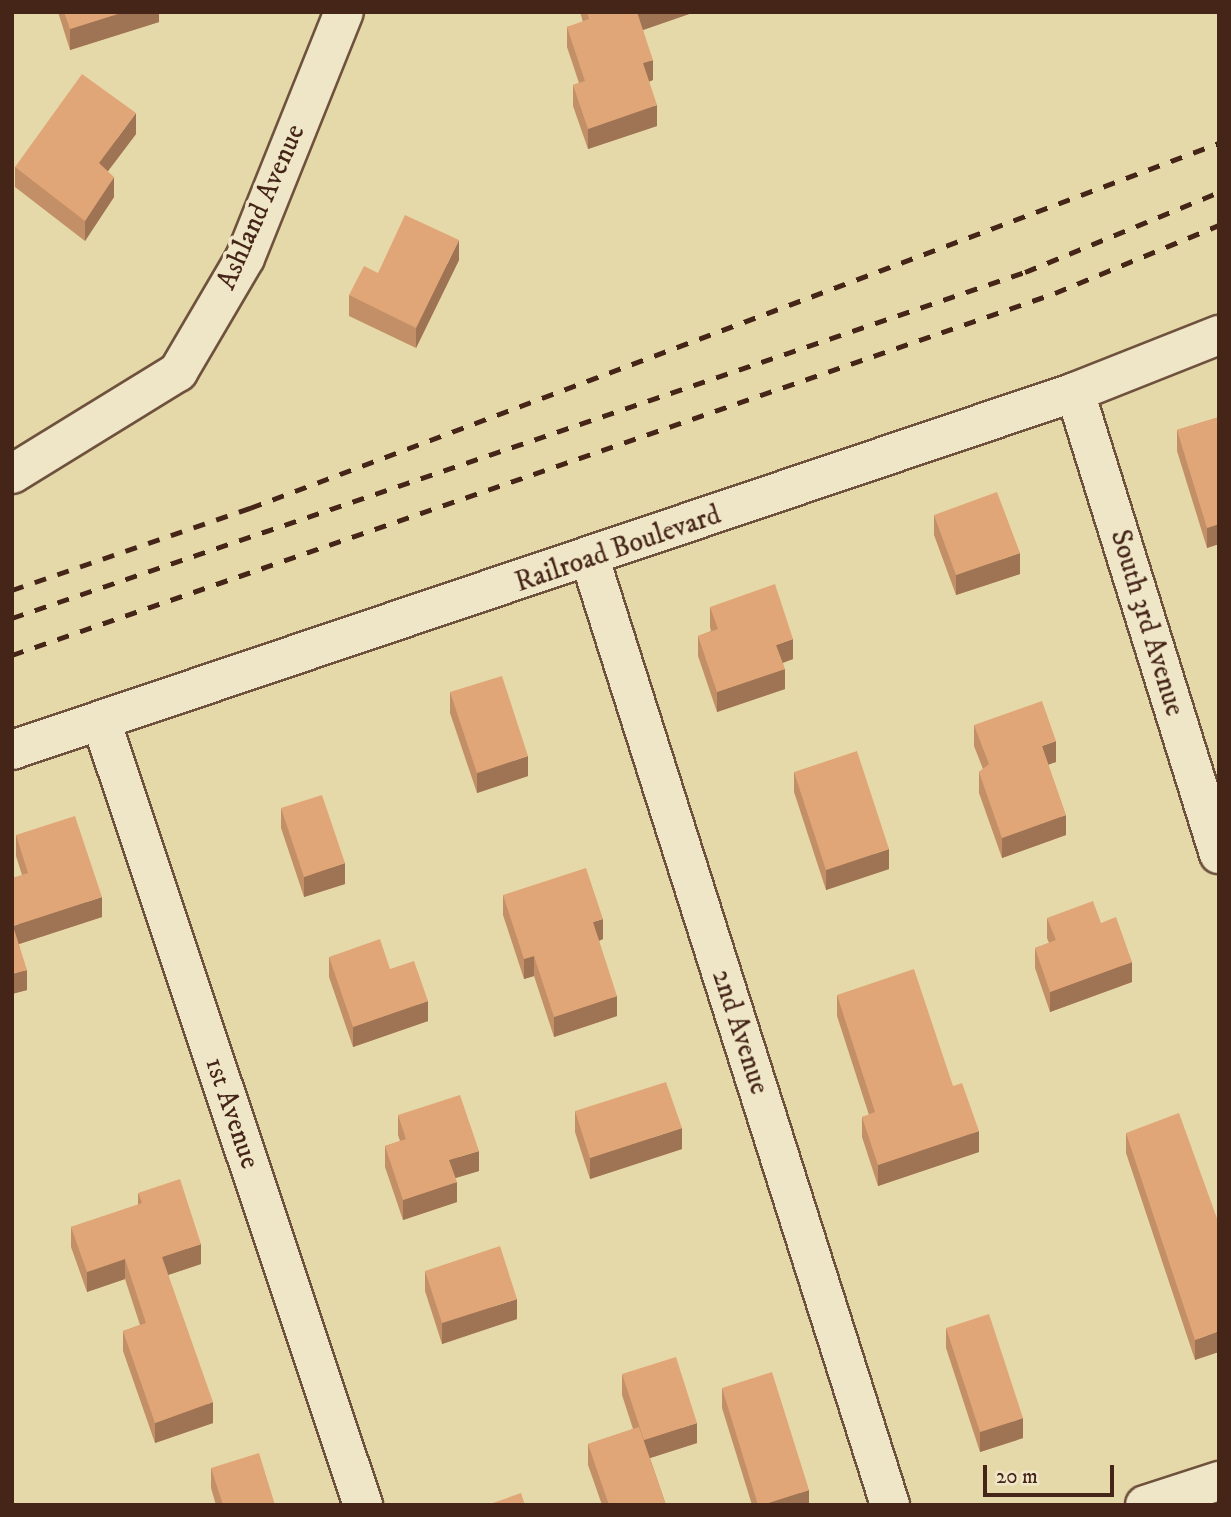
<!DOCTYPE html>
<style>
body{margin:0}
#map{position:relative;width:1231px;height:1517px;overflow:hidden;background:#e6d9a9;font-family:"IM FELL DW Pica",serif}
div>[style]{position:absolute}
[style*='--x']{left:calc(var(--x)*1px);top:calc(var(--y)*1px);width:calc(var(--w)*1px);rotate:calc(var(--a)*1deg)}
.roads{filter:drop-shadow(2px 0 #6e523d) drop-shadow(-2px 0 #6e523d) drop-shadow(0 2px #6e523d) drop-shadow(0 -2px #6e523d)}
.street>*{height:38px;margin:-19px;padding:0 19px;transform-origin:19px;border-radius:19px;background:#efe6c7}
.secondary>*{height:38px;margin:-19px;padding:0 19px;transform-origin:19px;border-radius:19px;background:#efe6c7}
.rail>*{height:5px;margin-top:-2.5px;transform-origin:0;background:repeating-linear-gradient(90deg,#462519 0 12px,transparent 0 24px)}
.wall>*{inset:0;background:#c28f67}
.shaded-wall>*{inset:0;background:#9e7454}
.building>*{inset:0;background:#e1a678}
span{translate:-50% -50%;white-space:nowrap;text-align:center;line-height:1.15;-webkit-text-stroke:7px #efe6c7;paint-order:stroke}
.street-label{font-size:28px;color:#462519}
.frame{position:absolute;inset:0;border:14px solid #462519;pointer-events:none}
.scale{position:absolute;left:983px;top:1465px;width:131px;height:32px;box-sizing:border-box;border:4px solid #462519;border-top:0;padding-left:9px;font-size:21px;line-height:24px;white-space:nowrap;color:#462519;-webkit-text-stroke:5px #efe6c7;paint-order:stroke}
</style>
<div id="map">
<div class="roads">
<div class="street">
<i style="--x:1075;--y:392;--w:484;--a:72.7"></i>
<i style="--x:12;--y:474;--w:195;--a:-31.6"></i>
<i style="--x:178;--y:372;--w:132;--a:-59.6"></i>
<i style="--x:245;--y:258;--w:265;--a:-68.1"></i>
<i style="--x:590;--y:559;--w:992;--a:72.4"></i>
<i style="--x:101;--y:721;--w:827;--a:71.52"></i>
<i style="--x:12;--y:750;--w:1122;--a:-18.61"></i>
<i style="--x:1075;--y:392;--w:155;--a:-21.6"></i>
</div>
<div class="secondary">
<i style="--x:1145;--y:1505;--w:78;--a:-18"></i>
</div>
</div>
<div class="rail">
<i style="--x:12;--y:590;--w:252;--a:-19"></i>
<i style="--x:250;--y:508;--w:1035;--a:-20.64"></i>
<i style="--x:12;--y:618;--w:1070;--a:-18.86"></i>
<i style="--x:1025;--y:272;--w:210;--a:-22.4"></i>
<i style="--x:12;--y:655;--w:1104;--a:-19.14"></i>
<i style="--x:1055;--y:293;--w:178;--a:-22.5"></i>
</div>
<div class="wall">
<i style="clip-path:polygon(58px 12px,159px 12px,159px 22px,70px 50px)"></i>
<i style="clip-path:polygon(580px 12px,695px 12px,643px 30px,653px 80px,649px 82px,657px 126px,588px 149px,573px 106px,573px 85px,579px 83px,567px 47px,567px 27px,583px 22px)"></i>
<i style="clip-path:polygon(136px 134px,108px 171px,114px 197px,85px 241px,15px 187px,15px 167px)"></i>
<i style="clip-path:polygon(459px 260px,416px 348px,349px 316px,349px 295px)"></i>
<i style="clip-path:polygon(1219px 417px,1219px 544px,1207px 548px,1177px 451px,1177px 430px)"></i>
<i style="clip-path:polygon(934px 515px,1020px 574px,956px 595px,934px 535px)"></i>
<i style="clip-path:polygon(710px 607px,793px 659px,783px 663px,785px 689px,717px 712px,698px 656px,698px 636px,711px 631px,710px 627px)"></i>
<i style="clip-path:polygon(450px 692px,528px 776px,477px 793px,450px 713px)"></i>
<i style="clip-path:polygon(974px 725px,1056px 762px,1048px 764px,1066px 835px,1002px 858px,979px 793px,979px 772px,983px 769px,974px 746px)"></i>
<i style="clip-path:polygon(794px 772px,889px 869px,826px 890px,794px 792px)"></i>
<i style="clip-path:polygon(281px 808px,345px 884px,304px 897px,281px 828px)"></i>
<i style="clip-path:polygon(16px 835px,102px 917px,19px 944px,27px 990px,12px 994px,22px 875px,16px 856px)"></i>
<i style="clip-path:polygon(503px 895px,603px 939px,599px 941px,617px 1016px,554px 1037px,534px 976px,524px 979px,503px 915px)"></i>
<i style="clip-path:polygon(1047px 918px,1101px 923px,1132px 982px,1050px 1012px,1035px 968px,1035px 948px,1049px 943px,1047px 938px)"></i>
<i style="clip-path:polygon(329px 957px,390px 969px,428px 1021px,353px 1047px,329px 977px)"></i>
<i style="clip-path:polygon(837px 995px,953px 1086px,979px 1152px,878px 1186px,862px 1137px,862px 1117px,869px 1115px,837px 1016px)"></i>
<i style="clip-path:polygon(575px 1111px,682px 1149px,590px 1179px,575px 1132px)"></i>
<i style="clip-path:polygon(398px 1115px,479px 1171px,455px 1178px,457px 1202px,403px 1220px,385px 1167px,385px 1146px,400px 1141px,398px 1135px)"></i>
<i style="clip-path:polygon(1126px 1133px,1219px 1224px,1195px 1360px,1126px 1153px)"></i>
<i style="clip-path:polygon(138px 1193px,201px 1264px,168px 1275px,213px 1423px,155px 1443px,123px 1351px,123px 1331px,140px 1325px,125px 1279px,87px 1292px,71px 1247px,71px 1227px,138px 1205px)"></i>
<i style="clip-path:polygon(425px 1271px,517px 1319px,442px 1344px,425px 1291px)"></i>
<i style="clip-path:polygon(946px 1328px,1023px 1438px,980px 1452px,946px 1348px)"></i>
<i style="clip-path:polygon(622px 1374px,697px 1443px,650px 1458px,666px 1505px,602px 1505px,588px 1465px,588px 1444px,633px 1429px,622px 1395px)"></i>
<i style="clip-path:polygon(722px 1388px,809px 1505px,752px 1505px,722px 1408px)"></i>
<i style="clip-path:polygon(211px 1468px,275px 1505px,216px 1505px,211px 1488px)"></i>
</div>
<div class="shaded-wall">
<i style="clip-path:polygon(124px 12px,159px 12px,159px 22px,70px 50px,70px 29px)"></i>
<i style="clip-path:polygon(637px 12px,695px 12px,637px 32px)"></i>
<i style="clip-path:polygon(653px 60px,653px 80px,643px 83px,643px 63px)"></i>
<i style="clip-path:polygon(657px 105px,657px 126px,588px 149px,588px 129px)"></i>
<i style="clip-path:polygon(136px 113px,136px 134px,99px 183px,99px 163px)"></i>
<i style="clip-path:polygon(114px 177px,114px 197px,85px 241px,85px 221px)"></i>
<i style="clip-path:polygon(459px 240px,459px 260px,416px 348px,416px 328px)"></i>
<i style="clip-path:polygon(1219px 524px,1219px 544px,1207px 548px,1207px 528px)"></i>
<i style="clip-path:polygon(1020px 553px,1020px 574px,956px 595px,956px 575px)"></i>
<i style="clip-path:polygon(793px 639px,793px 659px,776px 665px,776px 645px)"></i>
<i style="clip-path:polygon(785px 669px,785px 689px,717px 712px,717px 692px)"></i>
<i style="clip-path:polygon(1056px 741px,1056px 762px,1042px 767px,1042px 746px)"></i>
<i style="clip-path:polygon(528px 756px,528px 776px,477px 793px,477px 773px)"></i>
<i style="clip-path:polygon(1066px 815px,1066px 835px,1002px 858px,1002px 838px)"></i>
<i style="clip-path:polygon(889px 849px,889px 869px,826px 890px,826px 870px)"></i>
<i style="clip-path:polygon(345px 863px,345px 884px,304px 897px,304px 877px)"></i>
<i style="clip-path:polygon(102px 897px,102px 917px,13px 946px,13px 926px)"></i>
<i style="clip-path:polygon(603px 919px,603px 939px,593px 943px,593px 922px)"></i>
<i style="clip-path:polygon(534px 956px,534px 976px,524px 979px,524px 959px)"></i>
<i style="clip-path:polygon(1132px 962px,1132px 982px,1050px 1012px,1050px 992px)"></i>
<i style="clip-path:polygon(27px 970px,27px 990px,12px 994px,12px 974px)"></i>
<i style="clip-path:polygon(617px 996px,617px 1016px,554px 1037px,554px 1017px)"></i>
<i style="clip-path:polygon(428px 1001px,428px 1021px,353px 1047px,353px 1027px)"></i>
<i style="clip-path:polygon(682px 1128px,682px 1149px,590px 1179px,590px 1158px)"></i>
<i style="clip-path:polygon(979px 1131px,979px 1152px,878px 1186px,878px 1165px)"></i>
<i style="clip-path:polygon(479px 1151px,479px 1171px,449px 1180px,449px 1160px)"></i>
<i style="clip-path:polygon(457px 1182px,457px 1202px,403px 1220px,403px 1200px)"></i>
<i style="clip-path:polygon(201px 1244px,201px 1264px,162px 1277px,162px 1257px)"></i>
<i style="clip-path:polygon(125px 1259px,125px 1279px,87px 1292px,87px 1272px)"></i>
<i style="clip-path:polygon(517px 1299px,517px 1319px,442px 1344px,442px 1323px)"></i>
<i style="clip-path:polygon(1219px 1331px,1219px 1352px,1195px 1360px,1195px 1340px)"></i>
<i style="clip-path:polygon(213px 1402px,213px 1423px,155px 1443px,155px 1423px)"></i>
<i style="clip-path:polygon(1023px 1418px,1023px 1438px,980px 1452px,980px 1432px)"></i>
<i style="clip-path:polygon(697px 1423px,697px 1443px,644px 1460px,644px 1440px)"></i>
<i style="clip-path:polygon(809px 1490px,809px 1505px,762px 1505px)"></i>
</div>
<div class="building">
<i style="clip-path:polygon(64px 12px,124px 12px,70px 29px)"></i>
<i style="clip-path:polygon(587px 12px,637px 12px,653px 60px,643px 63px,657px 105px,588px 129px,573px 85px,585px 81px,567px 27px,589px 19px)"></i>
<i style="clip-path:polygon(82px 74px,136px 113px,99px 163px,114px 177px,85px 221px,15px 167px)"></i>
<i style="clip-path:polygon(405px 215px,459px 240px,416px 328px,349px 295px,364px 266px,378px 273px)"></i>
<i style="clip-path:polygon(1219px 417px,1219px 524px,1207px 528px,1177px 430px)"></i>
<i style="clip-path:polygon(997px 492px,1020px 553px,956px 575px,934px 515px)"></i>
<i style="clip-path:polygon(775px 584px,793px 639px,776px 645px,785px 669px,717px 692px,698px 636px,718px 629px,710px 607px)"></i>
<i style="clip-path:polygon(502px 676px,528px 756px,477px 773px,450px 692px)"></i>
<i style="clip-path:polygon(1042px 701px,1056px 741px,1042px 746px,1066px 815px,1002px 838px,979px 772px,989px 764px,974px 725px)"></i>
<i style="clip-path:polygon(857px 751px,889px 849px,826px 870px,794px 772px)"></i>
<i style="clip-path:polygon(322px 795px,345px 863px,304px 877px,281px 808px)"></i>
<i style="clip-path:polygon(75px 816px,102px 897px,13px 926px,27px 970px,12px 974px,12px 878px,28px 873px,16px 835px)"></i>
<i style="clip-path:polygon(586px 868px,603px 919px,593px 922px,617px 996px,554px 1017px,534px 956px,524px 959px,503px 895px)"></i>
<i style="clip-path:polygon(1093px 901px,1101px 923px,1116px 917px,1132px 962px,1050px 992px,1035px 948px,1056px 940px,1047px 918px)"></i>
<i style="clip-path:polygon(380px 939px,390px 969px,414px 961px,428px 1001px,353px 1027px,329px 957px)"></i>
<i style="clip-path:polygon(914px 969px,953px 1086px,962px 1083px,979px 1131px,878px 1165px,862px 1117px,875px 1112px,837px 995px)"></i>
<i style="clip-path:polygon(666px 1082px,682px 1128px,590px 1158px,575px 1111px)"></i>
<i style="clip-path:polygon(460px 1095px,479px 1151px,449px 1160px,457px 1182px,403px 1200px,385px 1146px,406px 1139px,398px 1115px)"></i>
<i style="clip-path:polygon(1179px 1113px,1219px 1224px,1219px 1331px,1195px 1340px,1126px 1133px)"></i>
<i style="clip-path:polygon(180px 1179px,201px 1244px,162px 1257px,213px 1402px,155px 1423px,123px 1331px,146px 1323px,125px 1259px,87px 1272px,71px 1227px,142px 1203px,138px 1193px)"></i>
<i style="clip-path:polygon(500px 1246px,517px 1299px,442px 1323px,425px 1271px)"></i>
<i style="clip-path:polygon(989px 1314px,1023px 1418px,980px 1432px,946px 1328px)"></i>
<i style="clip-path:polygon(676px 1357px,697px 1423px,644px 1440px,622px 1374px)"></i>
<i style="clip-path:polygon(772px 1372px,809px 1490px,762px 1505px,758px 1505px,722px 1388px)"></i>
<i style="clip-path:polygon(639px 1427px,666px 1505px,609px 1505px,588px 1444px)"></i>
<i style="clip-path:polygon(259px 1453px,275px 1505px,223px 1505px,211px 1468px)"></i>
<i style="clip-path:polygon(521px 1493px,525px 1505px,487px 1505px)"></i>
</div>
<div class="street-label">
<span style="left:261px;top:207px;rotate:-66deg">Ashland Avenue</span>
<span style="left:618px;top:549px;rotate:-19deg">Railroad Boulevard</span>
<span style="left:1147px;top:623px;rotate:73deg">South 3rd Avenue</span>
<span style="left:740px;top:1032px;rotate:72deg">2nd Avenue</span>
<span style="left:232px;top:1113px;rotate:71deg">1st Avenue</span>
</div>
<div class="frame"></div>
<div class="scale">20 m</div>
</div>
